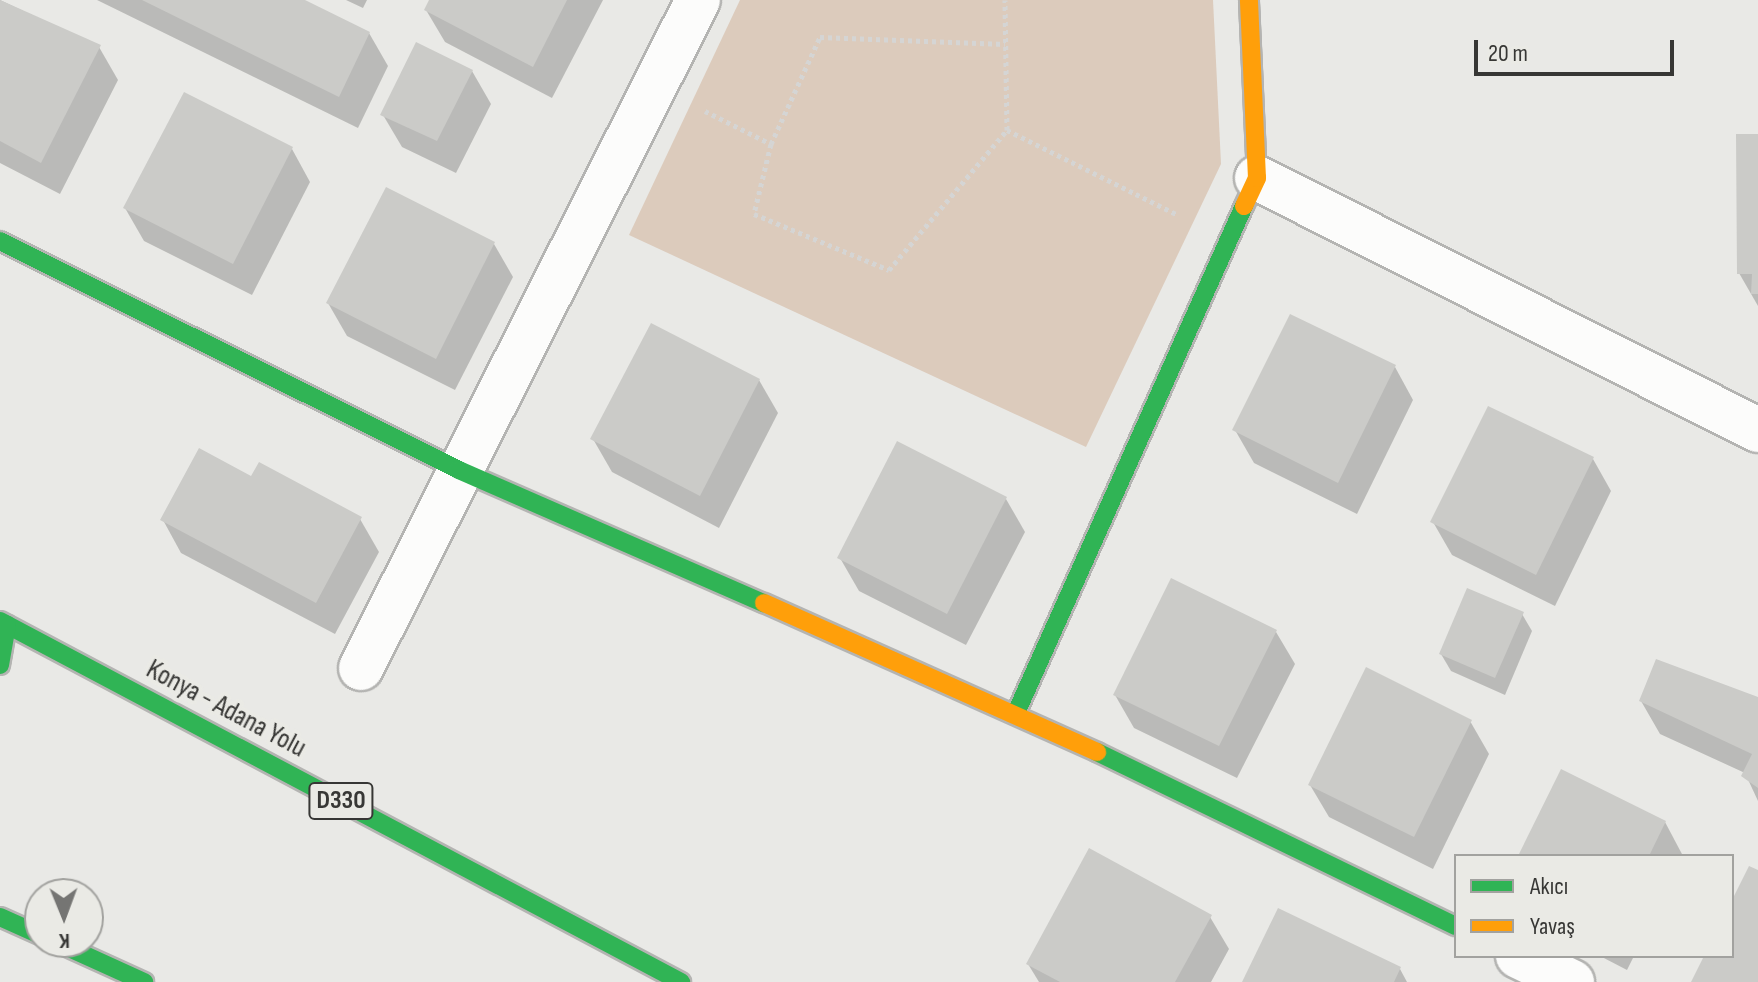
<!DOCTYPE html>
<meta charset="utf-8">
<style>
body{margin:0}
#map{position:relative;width:1758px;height:982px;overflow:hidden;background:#e9e9e6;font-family:"Sofia Sans Condensed",sans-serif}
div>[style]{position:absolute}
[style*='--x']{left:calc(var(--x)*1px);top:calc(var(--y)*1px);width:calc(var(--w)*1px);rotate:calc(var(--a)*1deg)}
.green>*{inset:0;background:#dccbbc}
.shadow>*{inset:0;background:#0003}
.building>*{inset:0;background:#cbcbc8}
.path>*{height:5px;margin-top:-2.5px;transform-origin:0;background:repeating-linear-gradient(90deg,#d5d5d4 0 4px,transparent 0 8px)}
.roads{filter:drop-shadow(2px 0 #b4b4b2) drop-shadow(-2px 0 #b4b4b2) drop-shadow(0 2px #b4b4b2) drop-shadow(0 -2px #b4b4b2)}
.street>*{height:44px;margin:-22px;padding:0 22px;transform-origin:22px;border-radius:22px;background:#fcfcfb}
.fast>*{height:18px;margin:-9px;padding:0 9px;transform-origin:9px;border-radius:9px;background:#30b455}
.slow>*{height:18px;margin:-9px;padding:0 9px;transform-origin:9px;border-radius:9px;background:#ff9f0a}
span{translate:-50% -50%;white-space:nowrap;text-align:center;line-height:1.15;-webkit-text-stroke:8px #eaeae5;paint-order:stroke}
.shield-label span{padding:2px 6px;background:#eaeae5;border:2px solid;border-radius:6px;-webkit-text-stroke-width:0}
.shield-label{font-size:26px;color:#373735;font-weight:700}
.street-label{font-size:28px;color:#373735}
.legend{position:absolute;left:1454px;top:854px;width:280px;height:104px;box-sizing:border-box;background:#eaeae5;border:2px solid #a2a29f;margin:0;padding:10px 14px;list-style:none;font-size:24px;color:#373735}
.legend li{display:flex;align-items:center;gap:16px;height:40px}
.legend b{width:40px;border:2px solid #a2a29f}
.north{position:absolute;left:24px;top:878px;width:80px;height:80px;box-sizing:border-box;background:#eaeae5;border:2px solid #a2a29f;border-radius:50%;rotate:179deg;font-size:22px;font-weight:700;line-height:32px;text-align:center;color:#373735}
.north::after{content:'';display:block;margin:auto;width:28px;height:36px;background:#757573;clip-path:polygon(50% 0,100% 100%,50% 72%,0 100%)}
.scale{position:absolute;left:1474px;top:40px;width:200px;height:36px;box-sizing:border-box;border:4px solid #373735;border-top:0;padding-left:10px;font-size:24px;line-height:28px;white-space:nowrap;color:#373735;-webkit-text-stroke:6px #eaeae5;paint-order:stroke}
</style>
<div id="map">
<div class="green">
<i style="clip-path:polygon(740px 0,1213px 0,1221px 164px,1086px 447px,629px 235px)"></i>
</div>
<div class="shadow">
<i style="clip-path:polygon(0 0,99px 47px,118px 80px,60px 194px,0 163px)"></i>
<i style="clip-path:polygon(97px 0,300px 0,369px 33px,388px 66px,358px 128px)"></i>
<i style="clip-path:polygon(346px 0,367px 0,363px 8px)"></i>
<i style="clip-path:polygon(431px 0,603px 0,552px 98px,445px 42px,426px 10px)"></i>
<i style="clip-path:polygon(472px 71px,491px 104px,456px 173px,402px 147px,383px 115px)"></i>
<i style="clip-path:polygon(1758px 136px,1758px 306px,1739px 273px)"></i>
<i style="clip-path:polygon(292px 149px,310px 182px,252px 295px,144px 241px,125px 208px)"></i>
<i style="clip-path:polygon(494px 244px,513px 277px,455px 390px,347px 336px,328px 303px)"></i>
<i style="clip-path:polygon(1395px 367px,1413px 400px,1357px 514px,1254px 463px,1235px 430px)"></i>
<i style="clip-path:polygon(759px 380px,778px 413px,719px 528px,612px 472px,593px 439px)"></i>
<i style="clip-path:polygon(1593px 459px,1611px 491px,1555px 606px,1452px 555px,1433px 522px)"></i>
<i style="clip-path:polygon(1006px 499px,1025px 532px,966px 645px,859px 591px,840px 558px)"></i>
<i style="clip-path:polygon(360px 519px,379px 552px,335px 634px,181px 553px,163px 520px)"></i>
<i style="clip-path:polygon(1522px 614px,1532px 631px,1505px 695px,1451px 671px,1441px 654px)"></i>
<i style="clip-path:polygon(1276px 632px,1295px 664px,1237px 778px,1134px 728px,1115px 695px)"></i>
<i style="clip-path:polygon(1758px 699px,1758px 801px,1745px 773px,1660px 734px,1641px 701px)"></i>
<i style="clip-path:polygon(1470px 721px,1489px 754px,1433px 869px,1329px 817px,1310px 785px)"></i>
<i style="clip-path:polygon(1665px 822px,1683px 856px,1520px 856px)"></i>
<i style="clip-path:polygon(1210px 917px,1229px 949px,1211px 982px,1039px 982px,1028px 964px)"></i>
<i style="clip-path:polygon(1600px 956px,1634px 956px,1627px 970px)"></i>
<i style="clip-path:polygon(1400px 969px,1407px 982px,1244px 982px)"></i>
</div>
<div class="building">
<i style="clip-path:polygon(0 0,101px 45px,41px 163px,0 141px)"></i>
<i style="clip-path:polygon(142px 0,305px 0,370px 32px,339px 97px)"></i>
<i style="clip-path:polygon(429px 0,567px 0,533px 67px,424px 10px)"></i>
<i style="clip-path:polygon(416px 42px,473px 70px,437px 141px,380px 115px)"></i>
<i style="clip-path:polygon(184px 92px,293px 147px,233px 264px,123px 208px)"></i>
<i style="clip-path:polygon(1736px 134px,1758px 134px,1758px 294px,1751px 294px,1752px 274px,1737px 274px)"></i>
<i style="clip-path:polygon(386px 187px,495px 242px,436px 359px,326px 303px)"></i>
<i style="clip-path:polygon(1290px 314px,1396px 365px,1338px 483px,1232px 430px)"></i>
<i style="clip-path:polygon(651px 323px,760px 379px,700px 496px,590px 439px)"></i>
<i style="clip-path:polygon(1488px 406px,1594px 457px,1536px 575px,1430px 522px)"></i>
<i style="clip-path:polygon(897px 441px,1007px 497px,947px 614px,837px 558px)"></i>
<i style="clip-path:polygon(199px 448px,251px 476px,259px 462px,362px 517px,316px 603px,160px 520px)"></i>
<i style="clip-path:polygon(1171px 578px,1277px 630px,1219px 746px,1113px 695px)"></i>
<i style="clip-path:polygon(1467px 588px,1524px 612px,1495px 678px,1439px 654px)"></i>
<i style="clip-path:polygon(1656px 659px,1758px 697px,1758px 788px,1741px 776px,1752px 754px,1639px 701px)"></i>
<i style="clip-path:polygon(1366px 667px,1472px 720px,1414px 837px,1308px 785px)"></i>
<i style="clip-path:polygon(1561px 769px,1666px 821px,1649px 856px,1518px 856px)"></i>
<i style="clip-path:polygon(1089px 848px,1212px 915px,1175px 982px,1060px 982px,1026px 964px)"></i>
<i style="clip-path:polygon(1749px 866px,1758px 870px,1758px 982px,1691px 982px,1704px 956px,1732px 956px,1732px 900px)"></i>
<i style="clip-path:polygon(1278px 908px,1401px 967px,1394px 982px,1242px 982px)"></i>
</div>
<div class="path">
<i style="--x:705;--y:111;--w:74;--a:26.6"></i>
<i style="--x:771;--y:144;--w:72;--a:103.7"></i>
<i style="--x:754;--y:214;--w:146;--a:22.5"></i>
<i style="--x:889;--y:270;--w:183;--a:-49.9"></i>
<i style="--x:1007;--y:130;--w:130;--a:-90.9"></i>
<i style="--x:1007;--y:130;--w:191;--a:26.4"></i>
<i style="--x:771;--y:144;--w:118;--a:-65.4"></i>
<i style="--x:820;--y:37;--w:185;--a:2.2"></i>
</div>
<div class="roads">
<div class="street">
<i style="--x:1257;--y:178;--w:561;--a:26.7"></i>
<i style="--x:361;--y:668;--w:748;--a:-63.23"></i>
<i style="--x:1518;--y:956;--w:60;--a:25.7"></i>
</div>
<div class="fast">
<i style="--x:0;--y:241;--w:513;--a:26.52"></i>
<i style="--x:459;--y:470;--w:333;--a:23.6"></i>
<i style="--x:0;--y:621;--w:771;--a:27.93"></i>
<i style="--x:0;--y:665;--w:41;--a:-80.1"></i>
<i style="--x:1016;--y:713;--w:556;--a:-65.79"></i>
<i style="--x:1097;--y:752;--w:399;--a:25.9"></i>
<i style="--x:0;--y:917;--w:44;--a:24.2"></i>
<i style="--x:56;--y:942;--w:97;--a:24.4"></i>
</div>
<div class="slow">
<i style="--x:1244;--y:206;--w:31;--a:-65"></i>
<i style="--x:1257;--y:178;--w:178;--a:-92.6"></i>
<i style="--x:764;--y:603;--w:365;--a:24.1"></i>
</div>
</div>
<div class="shield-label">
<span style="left:341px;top:801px">D330</span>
</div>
<div class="street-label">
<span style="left:226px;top:709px;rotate:28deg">Konya - Adana Yolu</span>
</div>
<ul class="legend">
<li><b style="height:10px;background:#30b455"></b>Akıcı</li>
<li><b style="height:10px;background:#ff9f0a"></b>Yavaş</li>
</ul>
<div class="north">K</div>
<div class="scale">20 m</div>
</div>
